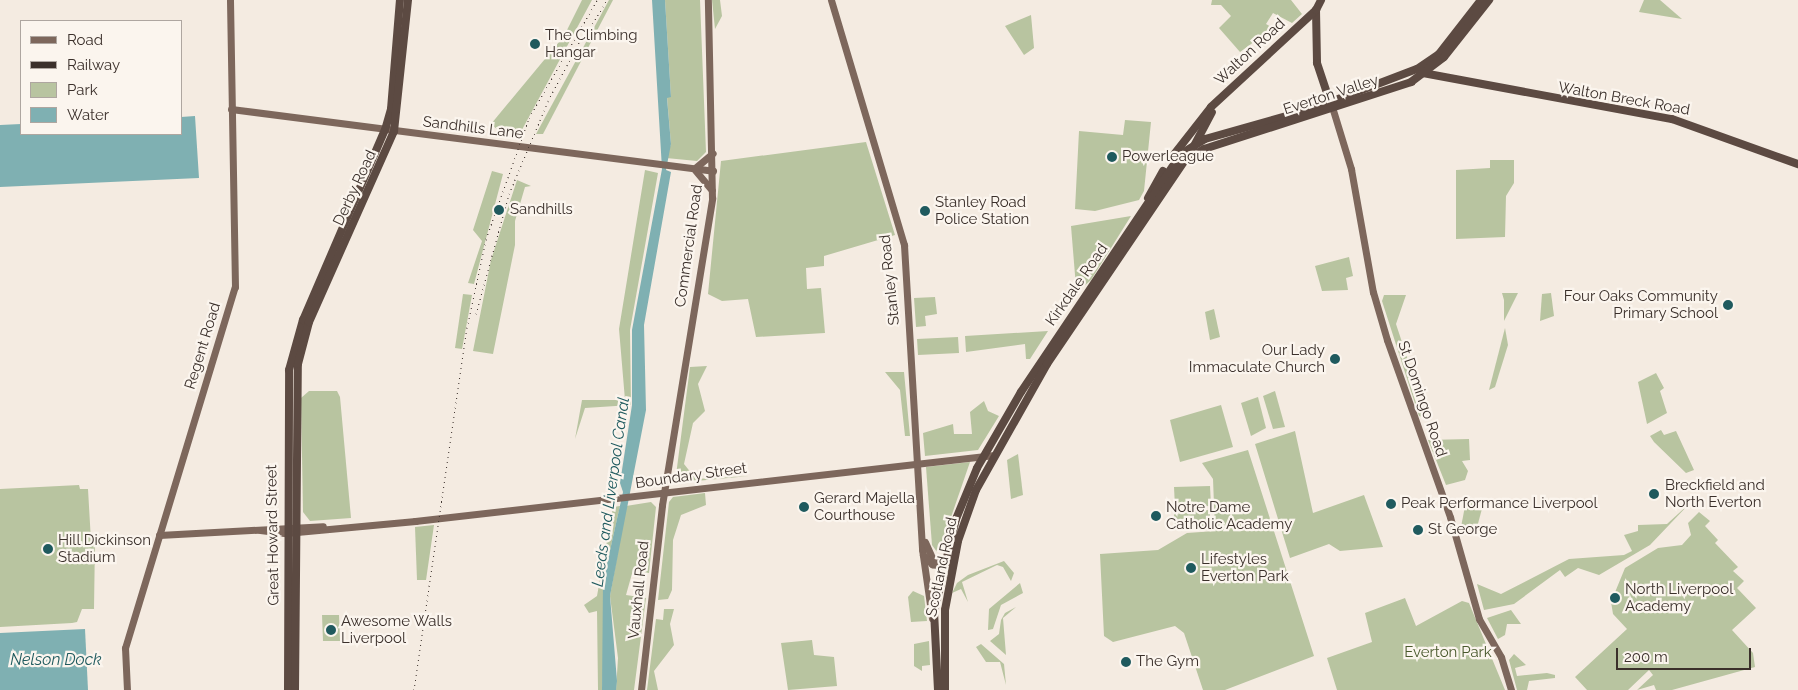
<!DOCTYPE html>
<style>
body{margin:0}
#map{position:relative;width:1798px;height:690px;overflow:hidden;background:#f4ebe1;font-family:Raleway,sans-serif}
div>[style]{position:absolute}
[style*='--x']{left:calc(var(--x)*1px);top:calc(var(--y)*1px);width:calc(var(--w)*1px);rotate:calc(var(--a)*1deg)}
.green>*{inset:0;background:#b8c4a0}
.water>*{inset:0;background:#7fb0b2}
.primary>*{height:7px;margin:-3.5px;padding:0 3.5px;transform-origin:3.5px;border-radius:3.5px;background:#7d675c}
.highway>*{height:8px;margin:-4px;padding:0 4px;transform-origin:4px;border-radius:4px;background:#5c4a42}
.rail>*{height:1px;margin-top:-0.5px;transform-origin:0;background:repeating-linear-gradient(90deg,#3b302b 0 1px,transparent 0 5px)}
.dots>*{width:14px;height:14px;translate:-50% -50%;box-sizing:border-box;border:2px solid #fbf5ee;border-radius:50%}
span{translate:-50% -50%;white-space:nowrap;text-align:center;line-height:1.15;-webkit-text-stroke:4.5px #fbf5ee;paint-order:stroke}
.poi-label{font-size:15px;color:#3b302b}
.left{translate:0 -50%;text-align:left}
.right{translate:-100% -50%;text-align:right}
.street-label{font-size:15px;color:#3b302b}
.park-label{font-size:15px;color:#4a5a2e}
.water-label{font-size:16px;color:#1f5a5e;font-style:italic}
.legend{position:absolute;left:20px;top:20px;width:162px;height:115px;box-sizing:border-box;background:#fbf5ee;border:1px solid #aea6a0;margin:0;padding:6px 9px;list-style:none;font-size:15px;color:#3b302b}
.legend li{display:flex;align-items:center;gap:10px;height:25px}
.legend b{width:25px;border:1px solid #aea6a0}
.scale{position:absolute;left:1616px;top:648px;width:135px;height:22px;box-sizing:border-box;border:2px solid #3b302b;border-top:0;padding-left:6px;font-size:15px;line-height:18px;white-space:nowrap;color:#3b302b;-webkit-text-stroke:4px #fbf5ee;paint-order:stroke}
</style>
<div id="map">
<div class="green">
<i style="clip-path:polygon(582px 0,592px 0,517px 139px,495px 136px,499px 131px,491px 124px,564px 36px)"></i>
<i style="clip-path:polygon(609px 0,613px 0,543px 134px,536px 134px)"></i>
<i style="clip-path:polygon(665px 0,700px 0,706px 152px,697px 161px,666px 158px,671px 144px,667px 97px,671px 97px)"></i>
<i style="clip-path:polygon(712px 0,720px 0,722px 16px,715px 29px)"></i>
<i style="clip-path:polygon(1212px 0,1291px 0,1302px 14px,1292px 23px,1273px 13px,1266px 24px,1273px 28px,1240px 52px,1219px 28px,1231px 16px,1221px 5px,1211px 5px)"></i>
<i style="clip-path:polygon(1644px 0,1660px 0,1682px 19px,1639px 12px)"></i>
<i style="clip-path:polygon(1031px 15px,1034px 48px,1024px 55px,1005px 26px)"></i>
<i style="clip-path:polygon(1125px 120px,1151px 122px,1144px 191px,1139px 200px,1095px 211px,1075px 209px,1079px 131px,1123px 135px)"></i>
<i style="clip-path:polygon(866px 142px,895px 235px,824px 256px,824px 266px,806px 268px,807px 289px,821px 288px,825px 333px,756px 337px,748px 299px,722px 301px,708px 294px,721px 161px)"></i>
<i style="clip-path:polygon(1490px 160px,1514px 160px,1514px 183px,1506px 196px,1505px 237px,1456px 239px,1456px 170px,1490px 168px)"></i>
<i style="clip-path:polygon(645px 170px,658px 173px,630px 330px,631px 405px,585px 408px,575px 439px,582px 400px,625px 400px,619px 329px)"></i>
<i style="clip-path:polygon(492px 171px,503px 174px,474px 284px,468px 283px,482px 241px,473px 230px)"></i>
<i style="clip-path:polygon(517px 180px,531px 186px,525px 187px,515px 221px,515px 245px,493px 354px,473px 351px,491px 260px)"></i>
<i style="clip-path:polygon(1131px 216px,1091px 280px,1081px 289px,1076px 287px,1071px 226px)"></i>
<i style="clip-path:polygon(1349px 257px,1353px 276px,1346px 278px,1348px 290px,1322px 291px,1315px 266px)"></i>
<i style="clip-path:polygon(1502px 293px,1518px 293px,1504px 321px,1504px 300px)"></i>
<i style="clip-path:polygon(1551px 293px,1554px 316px,1540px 321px,1542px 294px)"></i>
<i style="clip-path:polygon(463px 294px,472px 295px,462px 349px,455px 348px)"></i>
<i style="clip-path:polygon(1384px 295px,1406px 295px,1396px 324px,1427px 418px,1419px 416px,1382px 301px)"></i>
<i style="clip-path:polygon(935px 297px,937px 314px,925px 316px,926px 326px,916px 327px,914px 298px)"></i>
<i style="clip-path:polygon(1214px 309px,1220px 337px,1210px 340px,1205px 312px)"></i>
<i style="clip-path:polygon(1505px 328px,1508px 345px,1495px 387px,1489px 390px)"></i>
<i style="clip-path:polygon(1048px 331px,1030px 359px,1026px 359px,1025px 344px,966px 352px,965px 336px)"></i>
<i style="clip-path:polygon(958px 337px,959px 353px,918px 355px,917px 339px)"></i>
<i style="clip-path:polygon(707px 366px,698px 384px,705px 411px,693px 423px,684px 464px,696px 479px,749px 476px,675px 483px,690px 367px)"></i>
<i style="clip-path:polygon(885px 372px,904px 372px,910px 436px,905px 436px,900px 390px)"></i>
<i style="clip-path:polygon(1656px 373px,1664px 388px,1660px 391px,1667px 413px,1647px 424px,1638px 382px)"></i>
<i style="clip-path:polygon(309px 391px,337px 391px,340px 397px,351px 518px,310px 521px,303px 512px,301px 398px)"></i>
<i style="clip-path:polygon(1275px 391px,1285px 427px,1273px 429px,1263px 396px)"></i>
<i style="clip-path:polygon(1258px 397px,1266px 428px,1251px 436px,1241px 403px)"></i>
<i style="clip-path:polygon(984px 401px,988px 411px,999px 416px,978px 450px,925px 456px,923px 433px,953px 424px,954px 434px,972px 434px,970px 412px)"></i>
<i style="clip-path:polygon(1221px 405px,1233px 447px,1180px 462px,1170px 420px)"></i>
<i style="clip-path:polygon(1661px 430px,1664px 435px,1676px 431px,1694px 470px,1686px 473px,1654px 442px,1650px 436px)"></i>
<i style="clip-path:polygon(1295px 431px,1313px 513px,1364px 495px,1383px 547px,1340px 551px,1329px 544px,1290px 558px,1255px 444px)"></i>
<i style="clip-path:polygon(1469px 439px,1470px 460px,1462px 461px,1468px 471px,1465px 480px,1446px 485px,1428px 440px)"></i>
<i style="clip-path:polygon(1248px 450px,1314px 656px,1225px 690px,1203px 690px,1184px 633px,1175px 626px,1113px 642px,1104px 636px,1100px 554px,1158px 550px,1187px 533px,1215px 531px,1213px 479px,1202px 463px)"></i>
<i style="clip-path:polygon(1018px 454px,1023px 495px,1011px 499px,1007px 460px)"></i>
<i style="clip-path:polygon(970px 462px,939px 552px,937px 552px,932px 545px,926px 467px)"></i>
<i style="clip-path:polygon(79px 485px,80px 489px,88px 489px,91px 541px,95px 541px,94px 609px,82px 609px,77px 622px,72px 623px,0 627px,0 489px)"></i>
<i style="clip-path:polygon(1210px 486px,1211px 506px,1175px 507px,1174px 487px)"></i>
<i style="clip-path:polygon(705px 493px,706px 505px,681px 515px,673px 540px,672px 590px,668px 599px,658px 600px,669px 502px,673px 497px)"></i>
<i style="clip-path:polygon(1466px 501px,1483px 505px,1476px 531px,1461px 527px)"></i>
<i style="clip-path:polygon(651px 502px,656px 507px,649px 573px,633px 570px,626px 595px,646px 598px,634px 690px,616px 690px,618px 658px,610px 596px,626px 506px)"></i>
<i style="clip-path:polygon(1690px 503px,1650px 545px,1599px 575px,1578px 568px,1565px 577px,1560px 570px,1514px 604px,1484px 610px,1477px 584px,1501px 594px,1569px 559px,1624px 555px,1632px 551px,1624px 535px,1638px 531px,1638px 525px,1667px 524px)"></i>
<i style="clip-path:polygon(620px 506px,603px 582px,603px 675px,602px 690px,598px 690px,597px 611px,589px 613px,584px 605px,597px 596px,613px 507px)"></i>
<i style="clip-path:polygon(1174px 510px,1210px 510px,1210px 529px,1174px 529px)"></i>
<i style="clip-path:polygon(1699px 512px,1710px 521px,1705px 526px,1718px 540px,1715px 543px,1738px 567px,1733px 571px,1744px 581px,1737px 588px,1756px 608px,1732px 630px,1753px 653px,1755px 667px,1672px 690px,1656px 690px,1654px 685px,1637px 690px,1653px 675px,1649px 670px,1628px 690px,1587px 690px,1575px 677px,1627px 629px,1613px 614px,1611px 602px,1625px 568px,1658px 548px,1682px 545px,1691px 535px,1688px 523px)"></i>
<i style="clip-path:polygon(434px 525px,426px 580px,417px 580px,415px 527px)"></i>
<i style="clip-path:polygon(1004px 561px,1014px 573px,1011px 581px,1003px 567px,997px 565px,962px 582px,968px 602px,961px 589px,952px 593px,957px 583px,968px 575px)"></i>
<i style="clip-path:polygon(1020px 583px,1023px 593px,1001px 605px,993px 629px,988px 630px,989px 609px)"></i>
<i style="clip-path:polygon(913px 591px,924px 596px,927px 621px,911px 622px,908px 597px)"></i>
<i style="clip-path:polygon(1405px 598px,1416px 626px,1462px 601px,1469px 603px,1505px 690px,1337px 690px,1327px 658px,1372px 642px,1365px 613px)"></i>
<i style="clip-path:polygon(1016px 607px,1003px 618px,1006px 655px,990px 641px,999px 634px,1001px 620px,1005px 613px)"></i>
<i style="clip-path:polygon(664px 609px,674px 609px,670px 624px,674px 645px,654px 671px,658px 690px,647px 690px,656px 619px,663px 620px)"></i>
<i style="clip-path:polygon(1511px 610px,1521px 624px,1507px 624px,1505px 635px,1498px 639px,1487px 618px)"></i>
<i style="clip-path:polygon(322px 615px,339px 615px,340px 641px,323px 641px)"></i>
<i style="clip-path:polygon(812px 640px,814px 655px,834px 657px,837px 686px,788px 690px,781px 643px)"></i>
<i style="clip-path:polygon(929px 641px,930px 665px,922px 666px,922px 671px,914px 666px,914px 644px)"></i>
<i style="clip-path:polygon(981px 644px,1004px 664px,1006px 685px,1000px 662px,986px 662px,976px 647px)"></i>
<i style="clip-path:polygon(1514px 654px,1526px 665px,1515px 668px,1517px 676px,1547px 673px,1555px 675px,1555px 678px,1529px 681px,1527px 690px,1517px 690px,1509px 660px)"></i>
</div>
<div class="water">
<i style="clip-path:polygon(652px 0,665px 0,671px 97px,667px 98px,671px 144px,666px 170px,671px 172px,644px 325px,646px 410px,610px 596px,617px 681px,616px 690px,602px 690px,603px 582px,623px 492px,620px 483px,632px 405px,632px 330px,662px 169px)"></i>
<i style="clip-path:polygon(195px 116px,199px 178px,0 187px,0 125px,21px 124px,21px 134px,181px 134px,181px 117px)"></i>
<i style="clip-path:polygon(85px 629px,88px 690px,0 690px,0 633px)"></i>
</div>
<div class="primary">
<i style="--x:831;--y:0;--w:256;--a:73.4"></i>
<i style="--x:904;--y:245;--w:305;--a:86.6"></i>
<i style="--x:922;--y:549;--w:70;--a:81.8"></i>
<i style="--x:231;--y:109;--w:486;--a:7.3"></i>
<i style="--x:1333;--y:110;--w:62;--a:73"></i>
<i style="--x:1351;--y:169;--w:125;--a:79.9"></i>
<i style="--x:1373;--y:292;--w:50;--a:73.7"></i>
<i style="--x:1387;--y:340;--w:188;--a:70.4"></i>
<i style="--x:1450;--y:517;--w:106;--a:74.1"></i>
<i style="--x:1479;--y:619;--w:44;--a:59.9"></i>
<i style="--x:1501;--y:657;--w:34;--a:73"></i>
<i style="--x:695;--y:168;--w:23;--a:-40"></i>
<i style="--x:695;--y:170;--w:26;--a:50"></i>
<i style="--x:260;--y:530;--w:26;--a:7"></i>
<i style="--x:286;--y:533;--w:130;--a:-5.3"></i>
<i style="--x:415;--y:521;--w:583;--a:-6.5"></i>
<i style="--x:159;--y:535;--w:164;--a:-3.1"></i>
<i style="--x:925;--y:542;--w:17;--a:66"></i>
<i style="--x:932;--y:558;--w:18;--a:13"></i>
<i style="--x:923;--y:555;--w:13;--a:45"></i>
<i style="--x:932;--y:564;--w:18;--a:13"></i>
<i style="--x:127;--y:690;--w:42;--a:-92.7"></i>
<i style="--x:125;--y:648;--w:377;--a:-73.1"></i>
<i style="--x:235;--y:287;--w:287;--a:-91"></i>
<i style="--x:641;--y:690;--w:186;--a:-83.5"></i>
<i style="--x:662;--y:505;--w:311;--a:-80.7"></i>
<i style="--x:712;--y:198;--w:198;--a:-91.2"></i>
</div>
<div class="highway">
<i style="--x:1316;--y:10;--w:53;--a:88.9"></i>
<i style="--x:1317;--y:63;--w:44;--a:71.6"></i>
<i style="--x:1423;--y:73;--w:253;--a:10.5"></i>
<i style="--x:1672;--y:119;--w:134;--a:19.7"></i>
<i style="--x:1194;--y:146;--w:38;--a:-62"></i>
<i style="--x:1172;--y:157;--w:63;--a:-52"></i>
<i style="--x:1211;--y:107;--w:143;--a:-42.7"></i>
<i style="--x:1316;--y:10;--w:11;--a:-63"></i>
<i style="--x:1148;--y:198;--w:31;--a:-61"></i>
<i style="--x:288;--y:690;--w:320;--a:-89.8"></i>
<i style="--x:289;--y:370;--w:52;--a:-74.4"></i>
<i style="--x:303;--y:320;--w:207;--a:-66.7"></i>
<i style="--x:385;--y:130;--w:22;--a:-74"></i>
<i style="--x:391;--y:109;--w:109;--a:-85.3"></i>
<i style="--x:295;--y:690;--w:326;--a:-89.5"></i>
<i style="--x:298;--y:364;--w:43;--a:-75.3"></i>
<i style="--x:309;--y:322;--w:209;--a:-66"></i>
<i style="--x:394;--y:131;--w:132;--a:-83.9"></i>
<i style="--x:938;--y:690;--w:78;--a:-92.9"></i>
<i style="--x:934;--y:612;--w:96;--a:-76.7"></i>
<i style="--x:956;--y:519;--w:55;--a:-67.6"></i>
<i style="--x:977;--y:468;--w:88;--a:-59.9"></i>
<i style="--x:1021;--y:392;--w:287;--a:-56.1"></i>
<i style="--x:1181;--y:154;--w:28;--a:-32"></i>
<i style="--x:1205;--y:139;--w:111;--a:-15.7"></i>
<i style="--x:1312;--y:109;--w:112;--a:-20.9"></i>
<i style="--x:1417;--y:69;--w:27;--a:-34"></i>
<i style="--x:1439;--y:54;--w:68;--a:-52.1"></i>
<i style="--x:945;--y:690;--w:80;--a:-90"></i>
<i style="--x:945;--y:610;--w:70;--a:-79.3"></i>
<i style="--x:958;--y:541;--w:54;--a:-70.6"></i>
<i style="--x:976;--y:490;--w:145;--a:-60.6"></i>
<i style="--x:1047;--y:364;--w:246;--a:-55.9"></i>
<i style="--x:1185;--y:160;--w:22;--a:-30"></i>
<i style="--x:1204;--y:149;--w:218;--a:-17.9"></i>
<i style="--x:1411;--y:82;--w:41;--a:-37.1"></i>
<i style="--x:1444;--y:57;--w:73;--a:-51.7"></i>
</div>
<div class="rail">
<i style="--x:582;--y:41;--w:48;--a:-58.6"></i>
<i style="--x:476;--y:314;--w:124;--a:-74.6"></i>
<i style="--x:509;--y:194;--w:101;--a:-67.2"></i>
<i style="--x:548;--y:101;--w:75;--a:-62.1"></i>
<i style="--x:414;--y:690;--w:366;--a:-81.7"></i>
<i style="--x:467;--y:328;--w:91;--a:-77.9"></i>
<i style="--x:486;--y:239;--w:128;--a:-70.4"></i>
<i style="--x:529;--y:118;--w:136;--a:-60"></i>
</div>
<div class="dots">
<i style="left:535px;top:44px;background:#1f5a5e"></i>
<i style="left:1112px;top:157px;background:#1f5a5e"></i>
<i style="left:499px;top:210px;background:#1f5a5e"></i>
<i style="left:925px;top:211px;background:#1f5a5e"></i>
<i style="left:1728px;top:305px;background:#1f5a5e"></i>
<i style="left:1335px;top:359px;background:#1f5a5e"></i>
<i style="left:1654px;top:494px;background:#1f5a5e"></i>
<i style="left:1391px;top:504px;background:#1f5a5e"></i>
<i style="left:804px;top:507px;background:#1f5a5e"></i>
<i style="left:1156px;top:516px;background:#1f5a5e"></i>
<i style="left:1418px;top:530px;background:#1f5a5e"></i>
<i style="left:48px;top:549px;background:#1f5a5e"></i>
<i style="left:1191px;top:568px;background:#1f5a5e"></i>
<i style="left:1615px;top:598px;background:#1f5a5e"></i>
<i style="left:331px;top:630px;background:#1f5a5e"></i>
<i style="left:1126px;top:662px;background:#1f5a5e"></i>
</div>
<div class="poi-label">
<span class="left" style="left:545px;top:44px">The Climbing<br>Hangar</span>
<span class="left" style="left:1122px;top:157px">Powerleague</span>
<span class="left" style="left:935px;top:211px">Stanley Road<br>Police Station</span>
<span class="left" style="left:510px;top:210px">Sandhills</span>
<span class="right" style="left:1718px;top:305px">Four Oaks Community<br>Primary School</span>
<span class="right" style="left:1325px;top:359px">Our Lady<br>Immaculate Church</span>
<span class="left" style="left:1665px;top:494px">Breckfield and<br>North Everton</span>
<span class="left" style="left:814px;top:507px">Gerard Majella<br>Courthouse</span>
<span class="left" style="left:1401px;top:504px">Peak Performance Liverpool</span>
<span class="left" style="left:1166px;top:516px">Notre Dame<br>Catholic Academy</span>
<span class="left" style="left:1428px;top:530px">St George</span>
<span class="left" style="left:58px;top:549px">Hill Dickinson<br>Stadium</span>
<span class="left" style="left:1201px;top:568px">Lifestyles<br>Everton Park</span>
<span class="left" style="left:1625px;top:598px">North Liverpool<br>Academy</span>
<span class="left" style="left:341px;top:630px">Awesome Walls<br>Liverpool</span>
<span class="left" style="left:1136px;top:662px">The Gym</span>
</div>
<div class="street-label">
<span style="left:1250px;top:52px;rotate:-43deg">Walton Road</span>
<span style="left:1331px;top:95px;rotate:-18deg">Everton Valley</span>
<span style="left:1624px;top:99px;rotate:10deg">Walton Breck Road</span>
<span style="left:473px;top:128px;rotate:7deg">Sandhills Lane</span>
<span style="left:355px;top:188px;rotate:-65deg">Derby Road</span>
<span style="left:689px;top:246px;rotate:-82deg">Commercial Road</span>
<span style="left:890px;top:280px;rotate:-96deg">Stanley Road</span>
<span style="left:1077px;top:285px;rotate:-55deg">Kirkdale Road</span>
<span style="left:203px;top:346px;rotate:-73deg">Regent Road</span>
<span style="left:1422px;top:399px;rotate:71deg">St Domingo Road</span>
<span style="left:691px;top:476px;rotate:-8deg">Boundary Street</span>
<span style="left:273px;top:535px;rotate:-91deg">Great Howard Street</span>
<span style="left:942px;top:567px;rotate:-78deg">Scotland Road</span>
<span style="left:639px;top:590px;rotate:-84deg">Vauxhall Road</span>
</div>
<div class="park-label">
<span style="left:1448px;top:653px">Everton Park</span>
</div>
<div class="water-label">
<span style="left:611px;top:492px;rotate:-82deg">Leeds and Liverpool Canal</span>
<span style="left:56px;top:660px">Nelson Dock</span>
</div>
<ul class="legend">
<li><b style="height:6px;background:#7d675c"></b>Road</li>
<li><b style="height:6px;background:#3b302b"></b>Railway</li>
<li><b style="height:14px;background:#b8c4a0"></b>Park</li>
<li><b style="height:14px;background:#7fb0b2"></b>Water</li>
</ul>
<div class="scale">200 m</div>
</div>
